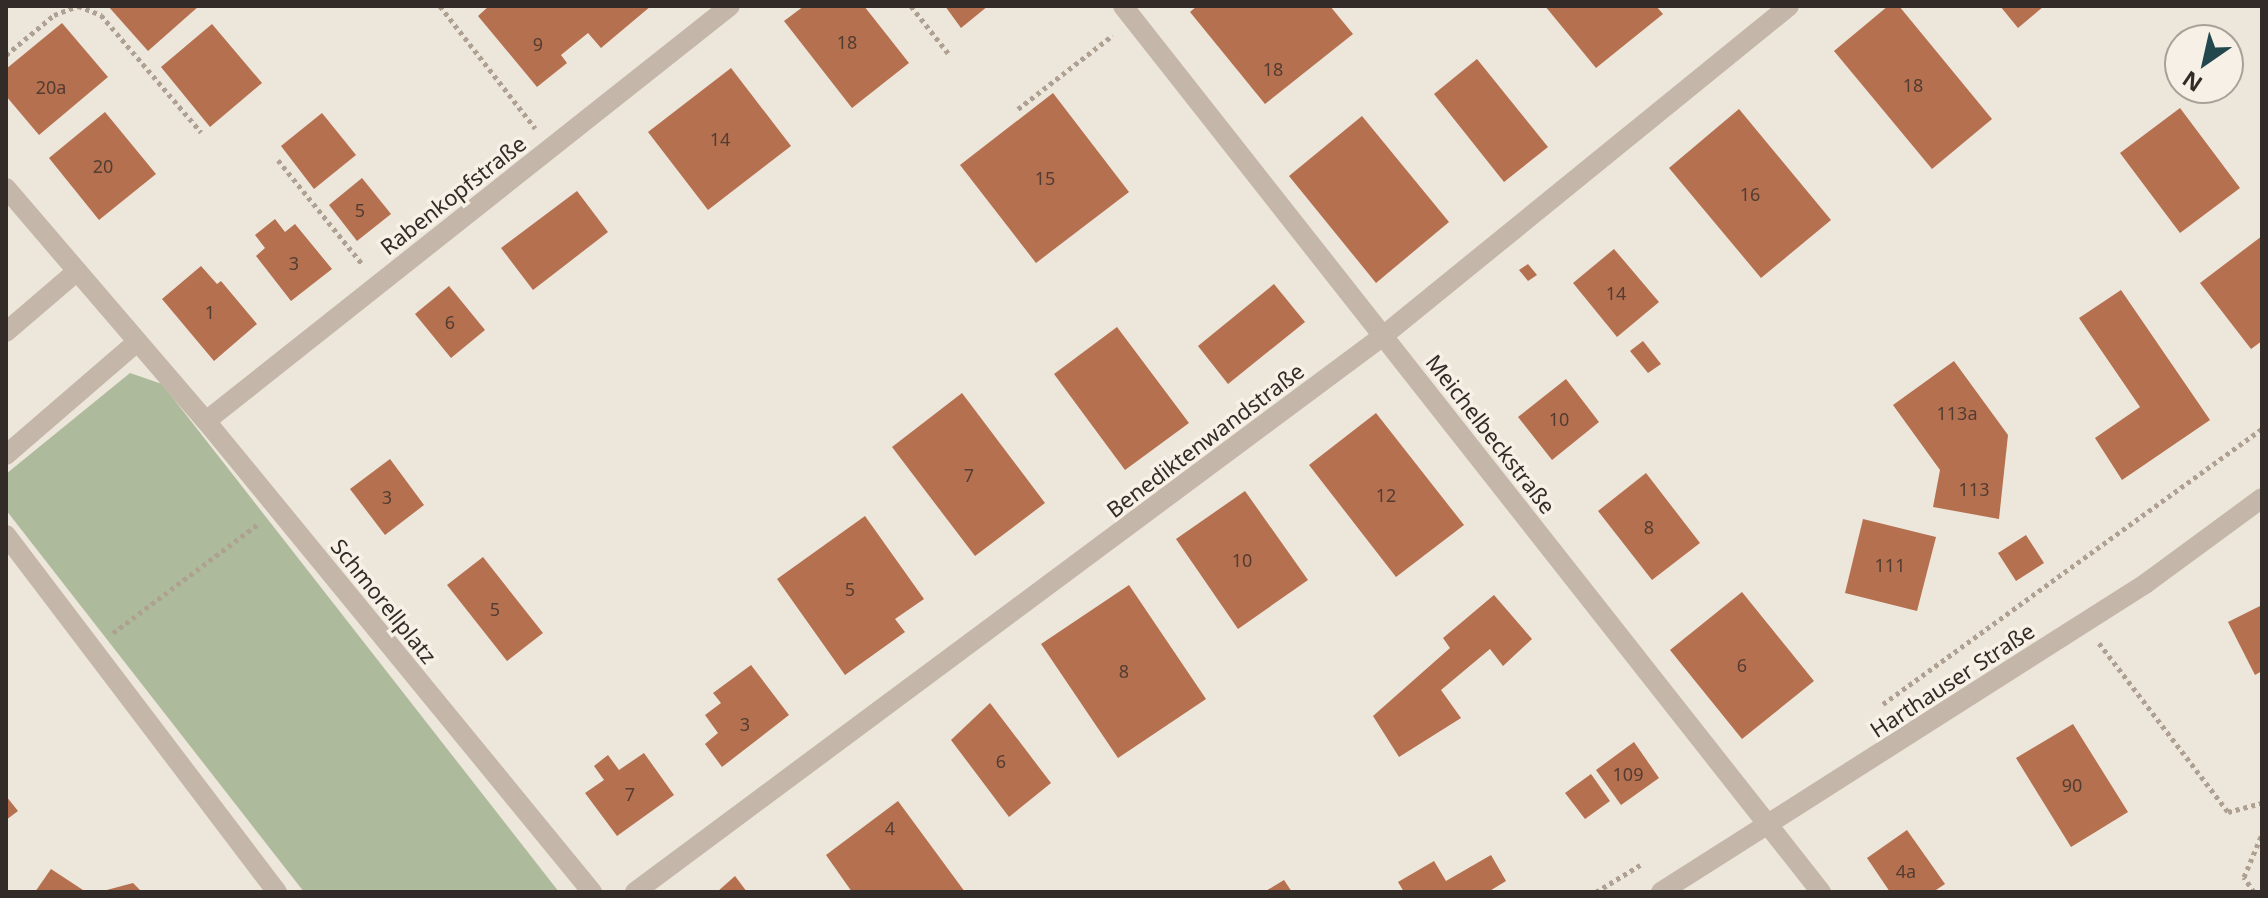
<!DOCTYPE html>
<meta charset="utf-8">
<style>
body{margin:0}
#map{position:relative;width:2268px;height:898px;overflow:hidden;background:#ede6da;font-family:"Noto Sans",sans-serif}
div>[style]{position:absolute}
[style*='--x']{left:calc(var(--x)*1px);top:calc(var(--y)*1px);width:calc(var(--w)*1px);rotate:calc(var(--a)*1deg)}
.green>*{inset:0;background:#aeba9c}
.building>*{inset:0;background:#b57050}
.path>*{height:5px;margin-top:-2.5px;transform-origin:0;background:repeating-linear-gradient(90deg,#afa192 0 4px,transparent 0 8px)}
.street>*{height:20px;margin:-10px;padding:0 10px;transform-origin:10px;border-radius:10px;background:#c4b6a8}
span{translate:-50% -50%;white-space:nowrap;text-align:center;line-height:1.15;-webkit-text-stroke:7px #f6f0e6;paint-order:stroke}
.number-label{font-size:18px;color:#533c31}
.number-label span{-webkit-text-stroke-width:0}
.street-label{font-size:22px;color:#322b27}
.frame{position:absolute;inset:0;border:8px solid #322b27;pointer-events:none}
.north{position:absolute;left:2164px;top:24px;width:80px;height:80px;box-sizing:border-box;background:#f6f0e6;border:2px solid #a8a19a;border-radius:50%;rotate:214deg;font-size:22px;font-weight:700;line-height:32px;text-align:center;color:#322b27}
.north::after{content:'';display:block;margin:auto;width:28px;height:36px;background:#22474d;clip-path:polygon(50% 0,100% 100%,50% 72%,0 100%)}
</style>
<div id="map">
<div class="green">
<i style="clip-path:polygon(130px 373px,162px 384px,559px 892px,304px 892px,6px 510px,6px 474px)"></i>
</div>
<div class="building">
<i style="clip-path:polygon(108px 6px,199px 6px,148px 51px)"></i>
<i style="clip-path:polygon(489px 6px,651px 6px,601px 48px,588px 33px,561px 55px,567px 63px,537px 87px,478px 16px)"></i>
<i style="clip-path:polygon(804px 6px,864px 6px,909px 63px,852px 108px,784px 21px)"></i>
<i style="clip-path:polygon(945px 6px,988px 6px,961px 28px)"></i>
<i style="clip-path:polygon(1197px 6px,1330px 6px,1353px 34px,1265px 104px,1190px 12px)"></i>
<i style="clip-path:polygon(1545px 6px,1656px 6px,1663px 14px,1596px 68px)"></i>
<i style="clip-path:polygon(1888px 6px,1899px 6px,1992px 119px,1932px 169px,1834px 51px)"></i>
<i style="clip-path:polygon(2000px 6px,2044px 6px,2018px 28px)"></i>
<i style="clip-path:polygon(62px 23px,108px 77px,39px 135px,6px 96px,6px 69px)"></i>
<i style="clip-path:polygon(212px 24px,262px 83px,210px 127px,161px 67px)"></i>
<i style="clip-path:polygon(1477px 59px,1548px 147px,1504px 182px,1434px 94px)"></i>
<i style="clip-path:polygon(731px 68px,791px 146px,708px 210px,648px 132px)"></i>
<i style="clip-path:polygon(1053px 93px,1129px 192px,1036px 263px,960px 165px)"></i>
<i style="clip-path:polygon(2180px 108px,2240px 188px,2180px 233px,2120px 153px)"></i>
<i style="clip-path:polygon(1739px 109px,1831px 220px,1761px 278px,1669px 168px)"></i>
<i style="clip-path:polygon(105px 112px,156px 174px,99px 220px,49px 158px)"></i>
<i style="clip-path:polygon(322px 113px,356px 155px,314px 189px,281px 146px)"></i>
<i style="clip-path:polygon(1362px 116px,1449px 222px,1376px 283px,1289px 176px)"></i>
<i style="clip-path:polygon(362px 178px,391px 214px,357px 241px,329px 205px)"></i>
<i style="clip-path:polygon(577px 191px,608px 232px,533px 290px,501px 248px)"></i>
<i style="clip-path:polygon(275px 219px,285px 232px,295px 224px,332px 269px,291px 301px,256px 256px,265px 248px,255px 235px)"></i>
<i style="clip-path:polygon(2262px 236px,2262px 341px,2251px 349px,2200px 283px)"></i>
<i style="clip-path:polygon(1614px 249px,1659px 302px,1617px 337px,1573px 283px)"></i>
<i style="clip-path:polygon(1528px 264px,1537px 275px,1528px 281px,1519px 270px)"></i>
<i style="clip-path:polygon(201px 266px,217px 284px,221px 281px,257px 324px,214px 361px,162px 299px)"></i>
<i style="clip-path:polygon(1274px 284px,1305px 322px,1228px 384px,1198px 346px)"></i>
<i style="clip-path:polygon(449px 286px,485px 330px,451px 358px,415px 314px)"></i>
<i style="clip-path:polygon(2121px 290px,2210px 420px,2122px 480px,2095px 438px,2140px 407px,2079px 318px)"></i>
<i style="clip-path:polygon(1117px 327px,1189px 423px,1125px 470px,1054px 374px)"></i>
<i style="clip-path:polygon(1643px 341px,1661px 364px,1648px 373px,1630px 351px)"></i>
<i style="clip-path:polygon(1954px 361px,2008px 435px,1999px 519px,1933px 507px,1940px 470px,1893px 405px)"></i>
<i style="clip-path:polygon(1566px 379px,1599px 422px,1552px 460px,1518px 417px)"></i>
<i style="clip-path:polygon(962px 393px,1045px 503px,975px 556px,892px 447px)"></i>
<i style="clip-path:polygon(1376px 413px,1464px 525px,1396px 577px,1309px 465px)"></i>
<i style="clip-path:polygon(390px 459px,424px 505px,385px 535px,350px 489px)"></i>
<i style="clip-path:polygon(1646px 473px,1700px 543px,1652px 580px,1598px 511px)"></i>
<i style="clip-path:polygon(1245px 491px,1308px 580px,1238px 629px,1176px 539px)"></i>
<i style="clip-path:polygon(865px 516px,924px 599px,895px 619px,905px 632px,845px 675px,777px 579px)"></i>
<i style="clip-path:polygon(1863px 519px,1936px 537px,1917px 611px,1845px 593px)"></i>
<i style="clip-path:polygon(2026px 535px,2044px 563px,2016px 581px,1998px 553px)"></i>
<i style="clip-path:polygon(483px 557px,543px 633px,507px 661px,447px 585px)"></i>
<i style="clip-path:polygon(1129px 585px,1206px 699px,1118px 758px,1041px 644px)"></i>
<i style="clip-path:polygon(1742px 592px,1814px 681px,1742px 739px,1670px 650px)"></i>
<i style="clip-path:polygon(1494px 595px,1532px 639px,1503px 666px,1490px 649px,1441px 690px,1461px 718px,1399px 757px,1373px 716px,1450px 648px,1443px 638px)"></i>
<i style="clip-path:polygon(2262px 605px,2262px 671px,2255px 675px,2228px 622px)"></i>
<i style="clip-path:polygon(751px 665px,789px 715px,722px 767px,705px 744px,718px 733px,705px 715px,721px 703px,713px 693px)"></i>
<i style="clip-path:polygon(990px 703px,1051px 783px,1009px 817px,951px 740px)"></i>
<i style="clip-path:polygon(2073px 724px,2128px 812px,2071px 847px,2016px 758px)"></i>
<i style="clip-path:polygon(1634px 742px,1659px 778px,1621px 805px,1596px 770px)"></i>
<i style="clip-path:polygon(644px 753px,674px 795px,617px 836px,585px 793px,604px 780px,594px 766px,608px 755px,619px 770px)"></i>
<i style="clip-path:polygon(1591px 774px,1610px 801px,1585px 819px,1565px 793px)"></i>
<i style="clip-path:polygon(6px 796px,18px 811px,6px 820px)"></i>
<i style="clip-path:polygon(898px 801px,965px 892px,852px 892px,826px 855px)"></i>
<i style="clip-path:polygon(1907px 830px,1945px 884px,1933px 892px,1890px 892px,1867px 858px)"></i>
<i style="clip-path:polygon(1491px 855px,1506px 881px,1488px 892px,1404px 892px,1398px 882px,1434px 861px,1446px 881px)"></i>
<i style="clip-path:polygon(51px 869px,86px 892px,35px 892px)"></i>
<i style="clip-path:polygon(735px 876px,747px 892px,717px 892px)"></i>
<i style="clip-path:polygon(1284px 880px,1292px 892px,1264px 892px)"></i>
<i style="clip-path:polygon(133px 883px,142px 892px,103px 892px,103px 891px)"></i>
</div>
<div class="path">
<i style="--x:440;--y:6;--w:155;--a:52.1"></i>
<i style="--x:911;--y:6;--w:60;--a:51.8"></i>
<i style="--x:6;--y:55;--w:62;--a:-39.8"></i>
<i style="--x:54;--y:15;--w:26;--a:-21"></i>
<i style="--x:78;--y:6;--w:25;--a:21"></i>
<i style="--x:101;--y:15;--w:154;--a:49.5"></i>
<i style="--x:1018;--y:109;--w:120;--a:-37.9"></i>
<i style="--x:278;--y:160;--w:135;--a:51"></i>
<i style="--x:113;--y:633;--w:181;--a:-36.9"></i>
<i style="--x:2099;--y:643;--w:213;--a:52.6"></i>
<i style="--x:2228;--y:812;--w:35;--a:-15"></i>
<i style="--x:1883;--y:704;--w:468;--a:-36"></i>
<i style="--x:1596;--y:892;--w:52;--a:-31.5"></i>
<i style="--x:2254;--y:892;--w:18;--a:-124"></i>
<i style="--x:2244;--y:877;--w:47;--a:-67.3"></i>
</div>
<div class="street">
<i style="--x:1123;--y:6;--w:1128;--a:51.77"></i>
<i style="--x:6;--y:188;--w:307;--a:49.4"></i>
<i style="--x:206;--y:421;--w:609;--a:50.66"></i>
<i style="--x:6;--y:332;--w:92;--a:-40.6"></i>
<i style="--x:206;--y:421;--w:668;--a:-38.38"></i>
<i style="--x:6;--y:455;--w:173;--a:-40.8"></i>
<i style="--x:6;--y:535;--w:448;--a:52.8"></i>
<i style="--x:635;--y:892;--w:932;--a:-36.62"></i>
<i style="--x:1383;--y:336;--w:523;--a:-39.1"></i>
<i style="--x:1661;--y:892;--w:574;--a:-32.47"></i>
<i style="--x:2145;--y:584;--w:145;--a:-36.3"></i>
</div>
<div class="number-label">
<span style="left:847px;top:42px">18</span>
<span style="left:538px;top:44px">9</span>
<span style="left:1273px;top:69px">18</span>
<span style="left:1913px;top:85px">18</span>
<span style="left:51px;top:87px">20a</span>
<span style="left:720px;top:139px">14</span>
<span style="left:103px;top:166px">20</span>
<span style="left:1045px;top:178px">15</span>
<span style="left:1750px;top:194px">16</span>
<span style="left:360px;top:210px">5</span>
<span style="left:294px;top:263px">3</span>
<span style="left:1616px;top:293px">14</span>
<span style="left:210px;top:312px">1</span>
<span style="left:450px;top:322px">6</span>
<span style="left:1957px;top:413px">113a</span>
<span style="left:1559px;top:419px">10</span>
<span style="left:969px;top:475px">7</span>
<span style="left:1974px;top:489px">113</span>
<span style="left:1386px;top:495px">12</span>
<span style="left:387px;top:497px">3</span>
<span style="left:1649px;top:527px">8</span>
<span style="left:1242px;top:560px">10</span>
<span style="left:1890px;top:565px">111</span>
<span style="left:850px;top:589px">5</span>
<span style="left:495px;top:609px">5</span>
<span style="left:1742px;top:665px">6</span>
<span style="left:1124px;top:671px">8</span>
<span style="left:745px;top:724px">3</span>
<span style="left:1001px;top:761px">6</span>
<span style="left:1628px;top:774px">109</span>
<span style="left:2072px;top:785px">90</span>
<span style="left:630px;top:794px">7</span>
<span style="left:890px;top:828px">4</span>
<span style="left:1906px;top:871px">4a</span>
</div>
<div class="street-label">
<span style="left:453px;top:195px;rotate:-38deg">Rabenkopfstraße</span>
<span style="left:1491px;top:434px;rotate:52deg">Meichelbeckstraße</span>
<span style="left:1205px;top:440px;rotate:-37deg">Benediktenwandstraße</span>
<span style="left:384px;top:601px;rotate:51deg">Schmorellplatz</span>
<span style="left:1952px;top:680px;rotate:-33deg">Harthauser Straße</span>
</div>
<div class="frame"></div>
<div class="north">N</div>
</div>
